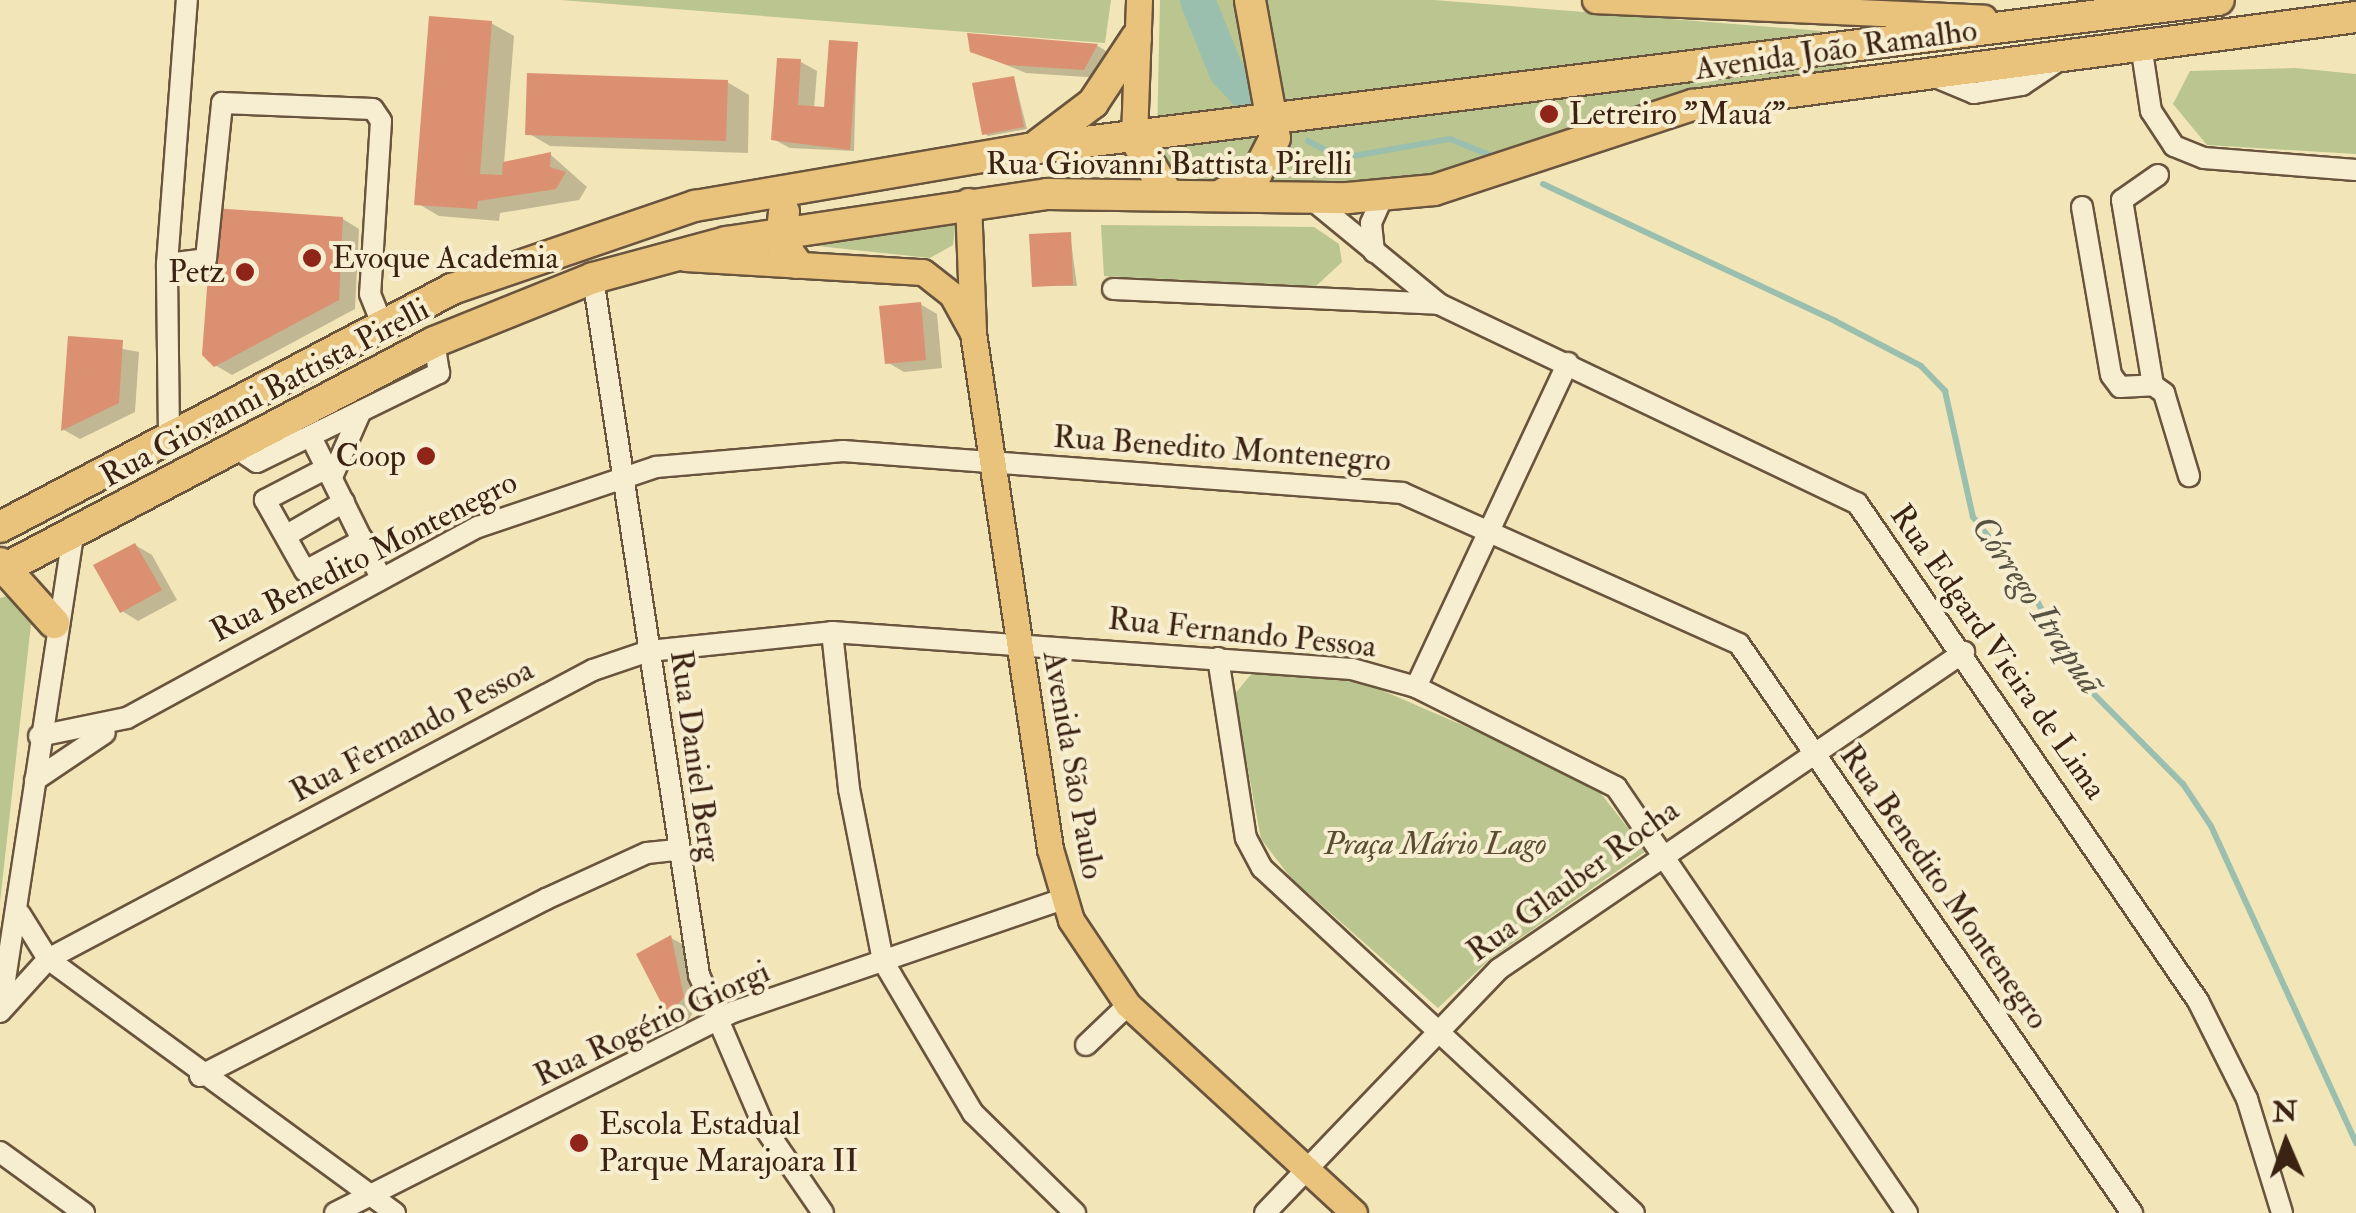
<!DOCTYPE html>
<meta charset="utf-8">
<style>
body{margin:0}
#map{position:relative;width:2356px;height:1213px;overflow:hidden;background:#f2e5b8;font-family:"IM FELL Double Pica",serif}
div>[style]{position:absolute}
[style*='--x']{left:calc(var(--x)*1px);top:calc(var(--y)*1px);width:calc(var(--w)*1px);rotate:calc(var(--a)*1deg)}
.green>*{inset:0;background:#bac58f}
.shadow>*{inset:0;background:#0003}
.stream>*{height:6px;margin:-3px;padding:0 3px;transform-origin:3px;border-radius:3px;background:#9bbfae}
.river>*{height:35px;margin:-17.5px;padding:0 17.5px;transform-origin:17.5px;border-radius:17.5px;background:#9bbfae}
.building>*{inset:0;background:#db9171}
.roads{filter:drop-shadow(2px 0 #69543d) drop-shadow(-2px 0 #69543d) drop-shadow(0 2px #69543d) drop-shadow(0 -2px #69543d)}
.minor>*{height:20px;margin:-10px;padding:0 10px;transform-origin:10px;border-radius:10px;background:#f7eed1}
.major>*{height:25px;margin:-12.5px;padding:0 12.5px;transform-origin:12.5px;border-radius:12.5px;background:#e9c27c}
.highway>*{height:30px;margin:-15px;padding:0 15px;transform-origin:15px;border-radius:15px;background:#e9c27c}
.dots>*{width:28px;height:28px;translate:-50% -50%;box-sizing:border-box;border:5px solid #f7eed1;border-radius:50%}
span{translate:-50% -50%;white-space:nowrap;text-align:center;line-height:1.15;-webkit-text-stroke:8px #f7eed1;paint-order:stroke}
.street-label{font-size:32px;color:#3b2314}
.poi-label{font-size:32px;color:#3b2314}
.left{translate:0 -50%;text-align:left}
.right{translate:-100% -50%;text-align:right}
.park-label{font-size:32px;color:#5b4c33;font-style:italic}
.water-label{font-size:35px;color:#585242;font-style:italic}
.north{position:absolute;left:2236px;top:1093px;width:100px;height:100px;-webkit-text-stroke:8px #f7eed1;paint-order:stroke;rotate:358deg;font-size:28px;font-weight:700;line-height:40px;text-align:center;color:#3b2314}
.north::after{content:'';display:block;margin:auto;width:35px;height:45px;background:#3b2314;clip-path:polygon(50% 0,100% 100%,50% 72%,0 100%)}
</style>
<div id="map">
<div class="green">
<i style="clip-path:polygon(561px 0,1111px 0,1105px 43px)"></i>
<i style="clip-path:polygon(1160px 0,1434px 0,1822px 31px,1849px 69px,1430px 180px,1219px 189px,1169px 164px,1157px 138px)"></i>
<i style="clip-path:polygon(2295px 68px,2356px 74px,2356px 154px,2207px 145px,2173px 104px,2190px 71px)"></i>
<i style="clip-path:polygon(956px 221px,953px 245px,930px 258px,808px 245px)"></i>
<i style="clip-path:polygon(1101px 225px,1314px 227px,1339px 244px,1342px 262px,1316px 286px,1104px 276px)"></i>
<i style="clip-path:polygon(14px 594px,31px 624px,0 902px,0 598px)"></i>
<i style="clip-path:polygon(1253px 672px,1365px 683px,1591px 781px,1646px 851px,1490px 959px,1438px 1008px,1291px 878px,1261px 839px,1234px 695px)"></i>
</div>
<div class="shadow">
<i style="clip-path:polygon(491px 23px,514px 36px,504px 164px,551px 155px,587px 187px,579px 200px,500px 213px,499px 221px,439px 216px,417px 203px)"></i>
<i style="clip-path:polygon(970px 36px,1098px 46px,1114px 56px,1101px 78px,1026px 73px,972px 51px)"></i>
<i style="clip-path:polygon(857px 44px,854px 151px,790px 148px,773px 139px,801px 62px,817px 71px,814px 109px,827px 110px)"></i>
<i style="clip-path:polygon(1014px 78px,1027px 129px,988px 136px,984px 133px)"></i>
<i style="clip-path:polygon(727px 82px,749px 95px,748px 153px,550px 146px,528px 133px)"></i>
<i style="clip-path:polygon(343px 219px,359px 229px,355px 309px,232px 375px,215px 365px)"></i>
<i style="clip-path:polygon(1070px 234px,1077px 286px,1034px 286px)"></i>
<i style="clip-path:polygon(920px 304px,937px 314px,942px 368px,904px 372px,887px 362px)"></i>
<i style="clip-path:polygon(70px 339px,139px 352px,135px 412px,80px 439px,64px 430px)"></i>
<i style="clip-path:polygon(135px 545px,152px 555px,177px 600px,138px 621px,122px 611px)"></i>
<i style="clip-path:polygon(671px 938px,688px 947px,700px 1001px,686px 1024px,670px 1015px,639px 955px)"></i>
</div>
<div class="stream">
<i style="--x:1308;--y:141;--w:38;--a:27"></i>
<i style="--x:1342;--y:158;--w:110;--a:-10"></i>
<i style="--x:1450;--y:139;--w:43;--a:21.8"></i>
<i style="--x:1543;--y:184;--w:323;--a:25.1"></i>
<i style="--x:1835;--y:321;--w:97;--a:27.6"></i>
<i style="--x:1921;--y:366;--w:35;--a:46"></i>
<i style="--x:1945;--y:391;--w:129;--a:77.5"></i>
<i style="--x:1973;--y:517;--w:97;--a:51.7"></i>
<i style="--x:2033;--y:593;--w:93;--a:62.6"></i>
<i style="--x:2076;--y:676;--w:152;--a:45.3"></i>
<i style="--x:2183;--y:784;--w:50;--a:56.3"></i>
<i style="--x:2211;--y:826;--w:349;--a:65.4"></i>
</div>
<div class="river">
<i style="--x:1197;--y:0;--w:77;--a:67.8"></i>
<i style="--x:1226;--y:71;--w:38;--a:47"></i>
</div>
<div class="building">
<i style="clip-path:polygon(429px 16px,492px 21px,480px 174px,502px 175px,503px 162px,551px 152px,550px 167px,566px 172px,556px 189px,478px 201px,477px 209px,414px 205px)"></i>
<i style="clip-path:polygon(967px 33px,1098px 44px,1084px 70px,1007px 65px,970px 52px)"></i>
<i style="clip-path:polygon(829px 40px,858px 42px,850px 150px,771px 140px,777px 58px,801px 59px,798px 105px,824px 107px)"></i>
<i style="clip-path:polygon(527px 73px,728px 80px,726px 141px,525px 135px)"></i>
<i style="clip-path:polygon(1014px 76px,1024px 127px,982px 135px,972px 83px)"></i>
<i style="clip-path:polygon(213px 208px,343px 217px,339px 300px,214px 367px,202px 355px)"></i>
<i style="clip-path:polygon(1071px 232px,1073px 285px,1032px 287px,1029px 234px)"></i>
<i style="clip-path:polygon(921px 302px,926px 360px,885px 364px,879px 306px)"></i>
<i style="clip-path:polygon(68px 336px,123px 340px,119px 403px,61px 431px)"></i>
<i style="clip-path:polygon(135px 543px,162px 590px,120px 613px,93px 565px)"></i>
<i style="clip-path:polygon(671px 935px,684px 997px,668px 1016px,636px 954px)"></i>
</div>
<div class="roads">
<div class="minor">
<i style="--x:2141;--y:45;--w:67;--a:81.4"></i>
<i style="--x:2151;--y:111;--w:42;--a:56.7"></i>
<i style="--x:2174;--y:146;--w:32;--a:22"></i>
<i style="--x:2204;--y:158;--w:152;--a:4.5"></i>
<i style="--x:1926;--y:73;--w:52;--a:22.6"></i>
<i style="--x:1974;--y:93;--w:49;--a:-9.5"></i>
<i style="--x:2022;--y:85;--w:45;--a:-34"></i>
<i style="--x:2158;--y:175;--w:44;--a:145.2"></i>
<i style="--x:2122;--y:200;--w:188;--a:80.5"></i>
<i style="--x:2153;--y:385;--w:14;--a:36"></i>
<i style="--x:2164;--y:393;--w:87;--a:73.2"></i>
<i style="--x:1310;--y:198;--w:167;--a:39.4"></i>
<i style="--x:1439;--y:304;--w:463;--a:25.5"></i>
<i style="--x:1857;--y:503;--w:604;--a:55.6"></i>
<i style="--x:2198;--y:1001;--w:110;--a:63.4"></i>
<i style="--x:2247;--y:1099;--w:119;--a:72.9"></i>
<i style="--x:2082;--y:207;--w:170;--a:80.2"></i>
<i style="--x:2111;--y:375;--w:15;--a:53"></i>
<i style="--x:2120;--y:387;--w:33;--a:-3"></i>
<i style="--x:1374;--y:252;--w:29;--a:-96"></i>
<i style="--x:1371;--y:223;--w:30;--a:-66"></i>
<i style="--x:167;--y:264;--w:39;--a:-7"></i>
<i style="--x:206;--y:259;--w:157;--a:-84.1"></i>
<i style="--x:222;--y:103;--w:151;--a:2.3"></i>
<i style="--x:373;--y:109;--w:14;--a:56"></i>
<i style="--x:381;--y:121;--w:173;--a:93.6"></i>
<i style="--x:370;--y:294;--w:35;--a:68"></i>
<i style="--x:593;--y:278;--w:705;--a:81.35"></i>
<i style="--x:699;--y:975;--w:165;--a:66.8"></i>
<i style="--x:764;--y:1127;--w:104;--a:55.5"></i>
<i style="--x:1113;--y:289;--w:326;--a:2.6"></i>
<i style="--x:169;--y:436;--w:172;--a:-90.7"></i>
<i style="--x:167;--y:264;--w:265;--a:-85.7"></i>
<i style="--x:311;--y:437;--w:157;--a:63.6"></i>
<i style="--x:236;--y:448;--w:25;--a:34"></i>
<i style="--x:257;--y:462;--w:203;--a:-26.1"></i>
<i style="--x:439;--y:373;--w:31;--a:-99"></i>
<i style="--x:327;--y:468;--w:70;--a:152.7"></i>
<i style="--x:265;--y:500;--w:81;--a:60.6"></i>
<i style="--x:305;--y:571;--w:66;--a:-28.1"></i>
<i style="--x:332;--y:477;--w:72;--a:-66.3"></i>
<i style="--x:287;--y:535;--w:66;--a:-30.1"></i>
<i style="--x:832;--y:632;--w:158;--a:83.8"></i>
<i style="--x:849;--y:789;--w:175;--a:78.8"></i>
<i style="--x:883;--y:961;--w:177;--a:59.4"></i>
<i style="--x:973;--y:1113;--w:143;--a:44.4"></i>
<i style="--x:1218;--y:658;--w:182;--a:81.2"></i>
<i style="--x:1246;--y:838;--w:34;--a:62"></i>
<i style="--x:1262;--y:868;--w:507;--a:42.84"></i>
<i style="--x:1416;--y:687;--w:358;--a:-64.9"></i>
<i style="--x:39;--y:736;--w:90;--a:-11.6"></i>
<i style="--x:127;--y:718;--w:400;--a:-28.6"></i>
<i style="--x:478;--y:527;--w:188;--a:-18.6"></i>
<i style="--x:656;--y:467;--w:188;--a:-4.9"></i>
<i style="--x:843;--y:451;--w:561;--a:4.3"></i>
<i style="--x:1402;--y:493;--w:369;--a:24.1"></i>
<i style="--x:1739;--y:644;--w:692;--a:55.37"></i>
<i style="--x:35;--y:780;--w:84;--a:-33.9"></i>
<i style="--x:20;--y:914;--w:53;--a:58.1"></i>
<i style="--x:48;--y:959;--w:430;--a:36.2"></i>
<i style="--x:1;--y:1006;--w:477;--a:-81.3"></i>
<i style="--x:0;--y:1012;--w:72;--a:-47.8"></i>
<i style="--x:48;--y:959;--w:617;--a:-27.94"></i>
<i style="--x:593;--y:670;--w:59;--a:-18.7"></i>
<i style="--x:649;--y:651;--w:184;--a:-5.9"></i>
<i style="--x:832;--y:632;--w:521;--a:4.07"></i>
<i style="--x:1352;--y:669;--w:66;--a:15.7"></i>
<i style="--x:1416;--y:687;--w:224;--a:26.6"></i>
<i style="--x:1616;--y:787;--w:516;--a:55.66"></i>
<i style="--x:1086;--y:1045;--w:58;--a:-43.6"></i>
<i style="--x:200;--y:1076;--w:389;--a:-27.1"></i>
<i style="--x:546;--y:899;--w:111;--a:-24.5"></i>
<i style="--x:647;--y:853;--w:30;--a:-6"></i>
<i style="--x:0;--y:1152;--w:104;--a:36"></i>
<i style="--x:335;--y:1213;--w:446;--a:-26.8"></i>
<i style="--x:733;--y:1012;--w:349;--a:-18.9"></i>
<i style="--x:1265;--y:1213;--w:338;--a:-46.2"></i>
<i style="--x:1499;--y:969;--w:563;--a:-34.28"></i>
</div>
<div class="major">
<i style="--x:1595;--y:0;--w:389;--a:2.6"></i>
<i style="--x:1134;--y:137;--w:137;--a:-87.9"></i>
<i style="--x:968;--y:201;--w:132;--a:87.8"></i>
<i style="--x:685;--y:258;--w:238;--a:3.4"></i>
<i style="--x:923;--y:272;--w:37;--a:38"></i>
<i style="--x:952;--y:295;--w:43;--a:61.1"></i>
<i style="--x:973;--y:333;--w:522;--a:81.51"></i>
<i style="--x:1050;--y:849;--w:74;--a:73.5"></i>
<i style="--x:1071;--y:920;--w:102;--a:56.2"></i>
<i style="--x:1128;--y:1005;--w:307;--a:42.6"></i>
</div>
<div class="highway">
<i style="--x:1134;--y:137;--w:67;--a:59.6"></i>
<i style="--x:1039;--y:144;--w:68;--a:-37.2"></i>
<i style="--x:1093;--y:103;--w:78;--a:-56.5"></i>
<i style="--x:1221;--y:195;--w:42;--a:-31.4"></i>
<i style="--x:1257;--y:173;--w:39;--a:-63"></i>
<i style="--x:1275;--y:138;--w:140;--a:-100.3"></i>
<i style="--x:784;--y:212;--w:30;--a:96"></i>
<i style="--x:781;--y:242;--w:26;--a:54"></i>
<i style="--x:0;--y:527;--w:511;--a:-27.77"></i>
<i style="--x:452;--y:289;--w:257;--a:-18.9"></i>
<i style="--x:695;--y:206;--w:339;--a:-9.7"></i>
<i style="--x:1029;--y:149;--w:1199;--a:-7.14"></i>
<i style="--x:0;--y:563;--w:81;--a:48"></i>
<i style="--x:0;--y:571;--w:491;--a:-27.8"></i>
<i style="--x:434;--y:342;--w:171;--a:-21.9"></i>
<i style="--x:593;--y:278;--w:138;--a:-15.1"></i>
<i style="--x:726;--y:242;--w:325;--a:-8.5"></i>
<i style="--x:1047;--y:194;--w:301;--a:0.8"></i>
<i style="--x:1348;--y:198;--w:86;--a:-5.3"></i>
<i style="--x:1434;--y:190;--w:273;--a:-18.2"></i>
<i style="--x:1693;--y:105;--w:669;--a:-7.56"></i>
</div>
</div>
<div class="dots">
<i style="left:1549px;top:114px;background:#8f2418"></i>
<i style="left:312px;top:258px;background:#8f2418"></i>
<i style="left:245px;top:272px;background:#8f2418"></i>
<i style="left:426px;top:456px;background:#8f2418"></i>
<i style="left:579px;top:1143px;background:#8f2418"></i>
</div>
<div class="street-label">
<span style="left:1836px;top:50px;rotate:-8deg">Avenida João Ramalho</span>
<span style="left:1169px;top:164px">Rua Giovanni Battista Pirelli</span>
<span style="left:265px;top:393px;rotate:-28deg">Rua Giovanni Battista Pirelli</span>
<span style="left:1222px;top:449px;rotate:4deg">Rua Benedito Montenegro</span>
<span style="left:364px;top:557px;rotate:-27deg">Rua Benedito Montenegro</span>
<span style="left:1242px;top:633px;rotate:6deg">Rua Fernando Pessoa</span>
<span style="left:1998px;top:652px;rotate:55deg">Rua Edgard Vieira de Lima</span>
<span style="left:412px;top:731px;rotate:-28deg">Rua Fernando Pessoa</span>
<span style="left:695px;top:756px;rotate:82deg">Rua Daniel Berg</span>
<span style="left:1073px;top:765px;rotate:80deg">Avenida São Paulo</span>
<span style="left:1573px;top:881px;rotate:-36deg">Rua Glauber Rocha</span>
<span style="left:1944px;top:887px;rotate:55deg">Rua Benedito Montenegro</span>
<span style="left:652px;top:1024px;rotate:-25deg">Rua Rogério Giorgi</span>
</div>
<div class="poi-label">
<span class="left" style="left:1569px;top:114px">Letreiro "Mauá"</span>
<span class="left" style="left:332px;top:258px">Evoque Academia</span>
<span class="right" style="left:225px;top:272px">Petz</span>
<span class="right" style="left:406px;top:456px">Coop</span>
<span class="left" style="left:599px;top:1143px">Escola Estadual<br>Parque Marajoara II</span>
</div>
<div class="park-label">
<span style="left:1435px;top:844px">Praça Mário Lago</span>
</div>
<div class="water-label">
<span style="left:2037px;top:605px;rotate:56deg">Córrego Itrapuã</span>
</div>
<div class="north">N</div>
</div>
